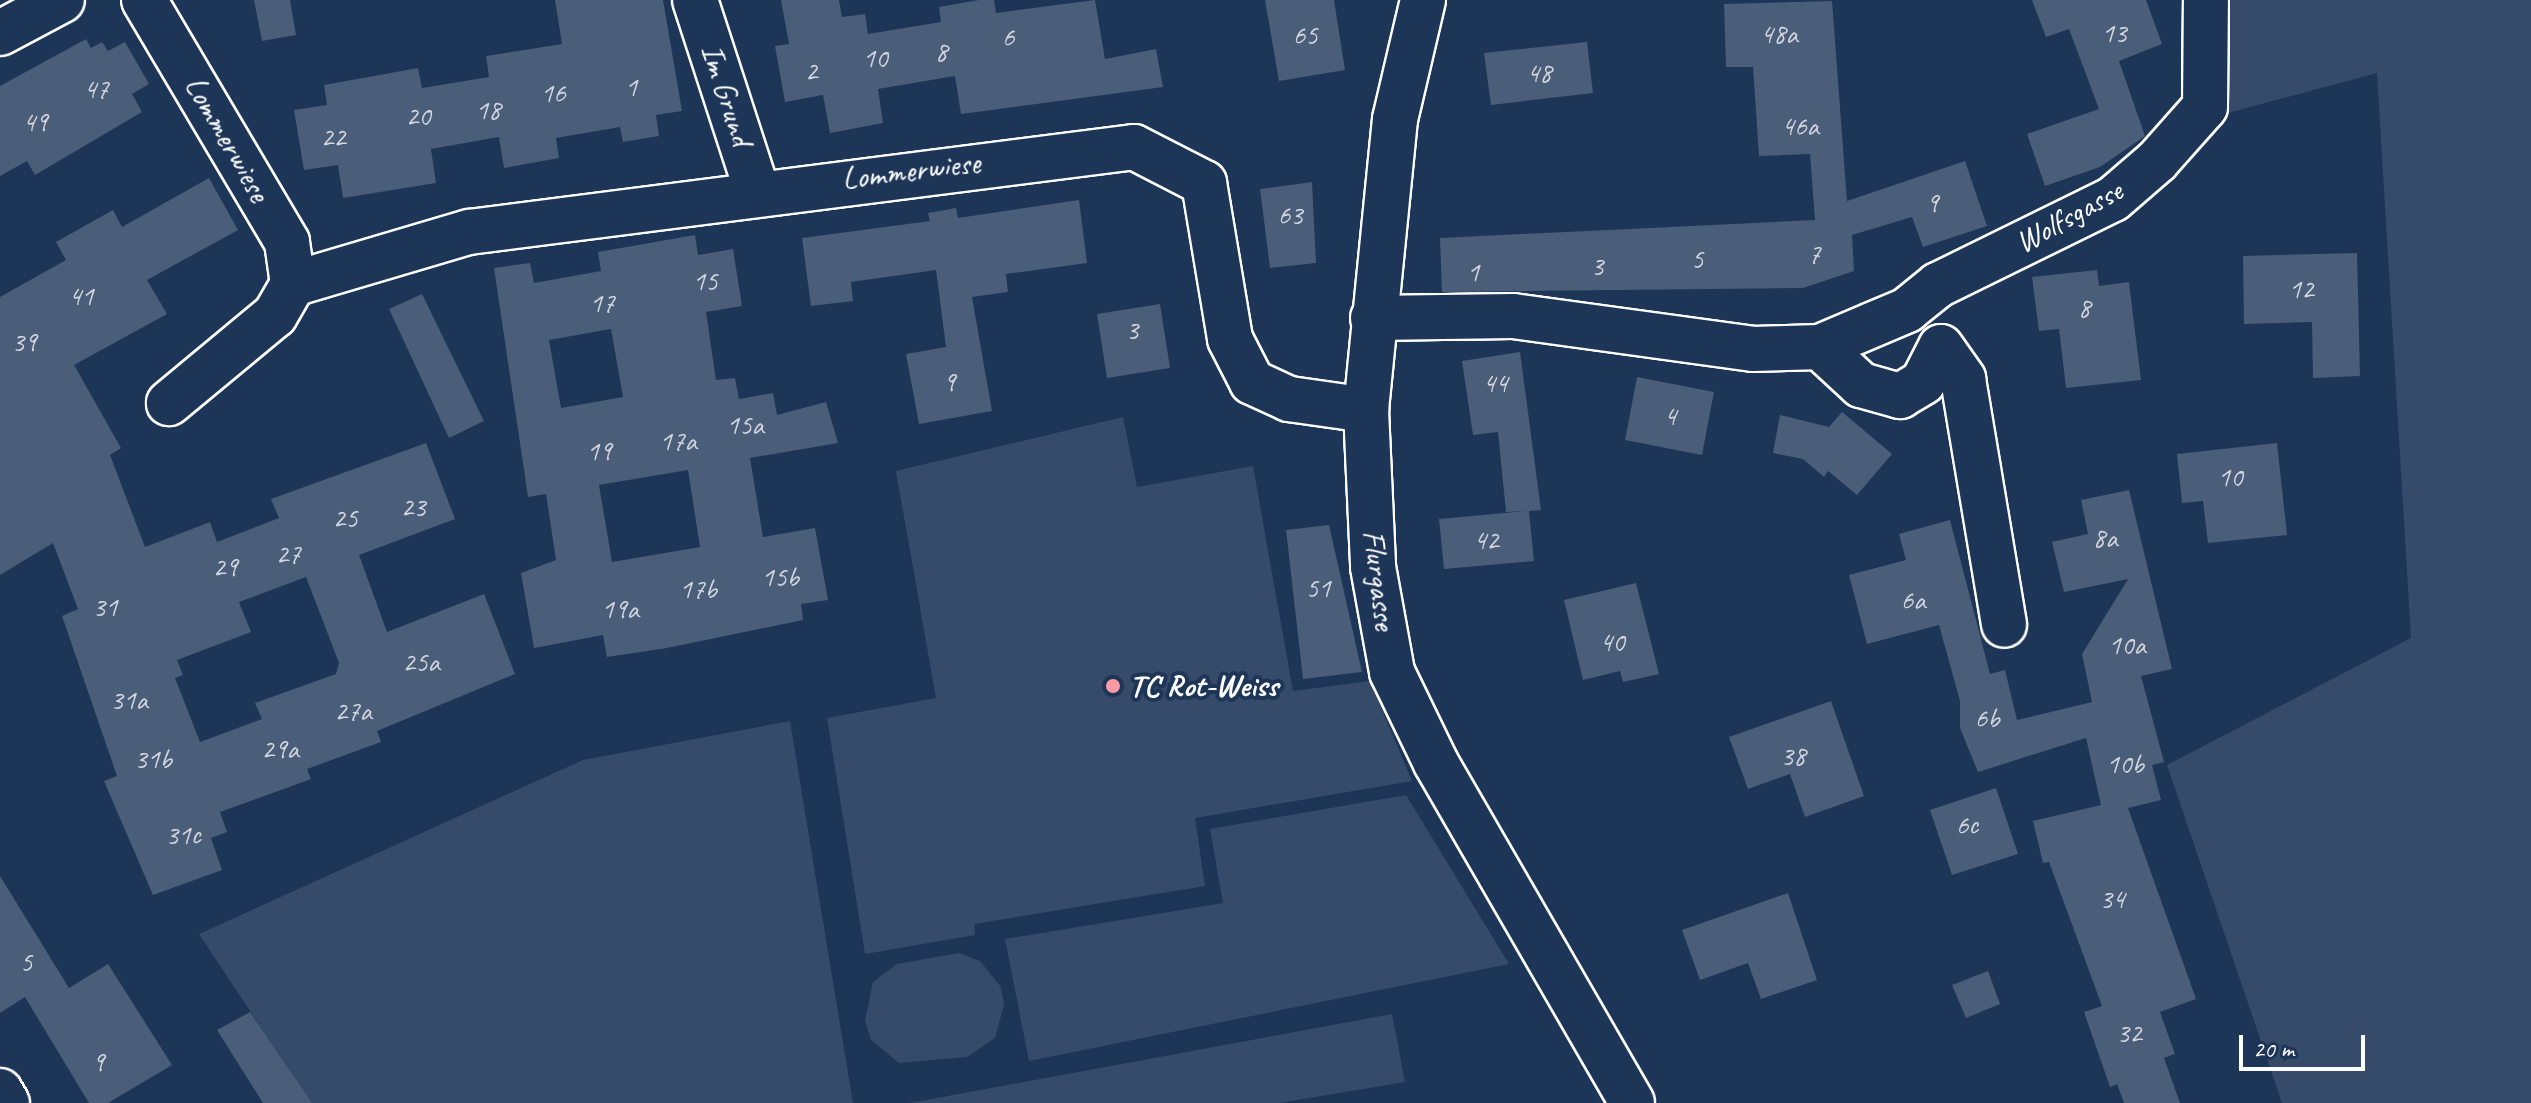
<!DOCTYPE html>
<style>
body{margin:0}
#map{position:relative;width:2531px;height:1103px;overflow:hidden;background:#1d3557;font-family:Caveat,sans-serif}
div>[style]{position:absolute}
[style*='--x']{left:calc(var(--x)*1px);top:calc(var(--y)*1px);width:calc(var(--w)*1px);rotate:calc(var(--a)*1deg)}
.green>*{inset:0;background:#364b69}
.building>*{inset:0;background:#4a5d79}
.roads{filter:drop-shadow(2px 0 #fff) drop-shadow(-2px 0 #fff) drop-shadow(0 2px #fff) drop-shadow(0 -2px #fff)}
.street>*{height:44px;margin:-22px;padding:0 22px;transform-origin:22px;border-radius:22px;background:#1d3557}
.dots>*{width:22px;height:22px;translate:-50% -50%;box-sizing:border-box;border:4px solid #1d3557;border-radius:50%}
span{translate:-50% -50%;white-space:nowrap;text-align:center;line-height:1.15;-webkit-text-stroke:8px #1d3557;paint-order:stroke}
.number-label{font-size:28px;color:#d2d6de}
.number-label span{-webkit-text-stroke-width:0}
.street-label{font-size:32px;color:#fff}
.poi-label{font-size:32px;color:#fff;font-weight:700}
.left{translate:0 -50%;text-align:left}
.scale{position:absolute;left:2239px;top:1035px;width:126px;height:36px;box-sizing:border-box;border:4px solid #fff;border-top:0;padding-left:10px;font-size:24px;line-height:28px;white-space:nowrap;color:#fff;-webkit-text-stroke:6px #1d3557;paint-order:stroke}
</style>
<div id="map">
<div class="green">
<i style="clip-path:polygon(2222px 0,2531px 0,2531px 1103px,2282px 1103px,2167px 765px,2411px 638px,2377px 73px,2224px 114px)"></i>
<i style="clip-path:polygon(1123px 417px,1137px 487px,1253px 466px,1293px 691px,1370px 681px,1412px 781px,1195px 818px,1205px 886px,974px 924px,975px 935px,865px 954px,827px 718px,936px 698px,896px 471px)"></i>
<i style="clip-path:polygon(790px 721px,853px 1103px,311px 1103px,199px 934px,583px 760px)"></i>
<i style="clip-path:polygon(1406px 795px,1509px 964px,1029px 1061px,1005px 939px,1223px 903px,1210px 829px)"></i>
<i style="clip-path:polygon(959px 953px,980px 961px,1001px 987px,1004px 1005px,995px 1038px,967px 1057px,899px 1063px,871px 1040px,865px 1021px,873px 982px,897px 964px)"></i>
<i style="clip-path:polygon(1392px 1014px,1405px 1082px,1279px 1103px,910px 1103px)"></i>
</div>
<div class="building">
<i style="clip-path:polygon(254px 0,290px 0,296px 35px,262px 41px)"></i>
<i style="clip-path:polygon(555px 0,663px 0,682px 111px,656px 115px,659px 136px,623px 142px,620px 127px,556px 138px,559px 158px,504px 168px,499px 137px,431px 149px,436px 183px,343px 198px,338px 165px,304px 170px,294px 110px,327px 105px,324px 85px,418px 68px,422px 88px,489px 77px,486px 56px,562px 44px)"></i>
<i style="clip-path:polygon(781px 0,839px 0,842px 17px,865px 14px,868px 34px,941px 22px,939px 7px,979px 0,994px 0,996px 13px,1095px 0,1105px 59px,1156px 49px,1163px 87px,961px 114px,955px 76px,878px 89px,883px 123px,830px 133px,823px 95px,785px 102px,775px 46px,789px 44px)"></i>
<i style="clip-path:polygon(1265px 0,1334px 0,1345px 70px,1279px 81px)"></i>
<i style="clip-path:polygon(2032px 0,2146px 0,2162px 44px,2119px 61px,2145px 136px,2100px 167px,2045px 186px,2027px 134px,2099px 109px,2069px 29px,2046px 37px)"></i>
<i style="clip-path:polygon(1832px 1px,1847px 201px,1965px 161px,1987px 226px,1923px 247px,1912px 217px,1852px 235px,1854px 271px,1803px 288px,1442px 292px,1440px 238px,1815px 220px,1810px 154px,1759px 156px,1753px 67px,1726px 67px,1724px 4px)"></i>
<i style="clip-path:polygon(86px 39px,91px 48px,102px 42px,108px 51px,125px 42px,149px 84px,132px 94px,142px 112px,35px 175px,27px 161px,0 176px,0 86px)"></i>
<i style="clip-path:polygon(1587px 42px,1593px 93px,1491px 105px,1484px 53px)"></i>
<i style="clip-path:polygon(evenodd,209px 178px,238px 230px,147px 280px,167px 314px,74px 365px,121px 448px,110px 455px,145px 547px,210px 522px,217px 542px,279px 518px,271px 499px,426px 443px,455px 519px,359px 555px,387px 632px,484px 594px,515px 674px,377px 731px,381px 742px,307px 769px,311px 779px,220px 812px,227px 832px,211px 838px,222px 870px,153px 895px,104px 781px,117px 776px,62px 616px,78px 609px,53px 543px,0 575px,0 297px,66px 260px,56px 242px,113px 210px,122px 227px,209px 178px,306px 577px,339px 663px,336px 674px,255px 703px,262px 719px,200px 742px,175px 678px,183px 675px,177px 660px,251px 632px,239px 602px,306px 577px)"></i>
<i style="clip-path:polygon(1312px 182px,1316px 263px,1270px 268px,1260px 189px)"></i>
<i style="clip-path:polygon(1079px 200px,1087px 263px,1006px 274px,1008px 292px,972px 297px,992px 411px,919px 424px,906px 354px,946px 347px,936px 270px,851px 282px,853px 301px,811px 306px,802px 238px,930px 221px,928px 213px,956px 208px,958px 218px)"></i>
<i style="clip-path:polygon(evenodd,695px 235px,698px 255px,733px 249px,742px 306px,706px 312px,716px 380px,735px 378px,739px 399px,773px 393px,777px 415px,826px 402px,838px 443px,750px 458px,763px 537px,815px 528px,828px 600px,801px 604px,803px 620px,667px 648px,607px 657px,603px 635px,534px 648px,521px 573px,556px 560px,546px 494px,528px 497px,494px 268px,530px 263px,534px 283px,601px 271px,598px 252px,695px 235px,611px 329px,623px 397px,561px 408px,549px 340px,611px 329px,695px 235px,688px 470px,700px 547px,612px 562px,599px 485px,688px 470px)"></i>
<i style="clip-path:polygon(2357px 253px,2360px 376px,2313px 378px,2312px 322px,2244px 324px,2243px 256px)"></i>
<i style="clip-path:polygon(2097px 270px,2099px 286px,2129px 282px,2141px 380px,2066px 388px,2059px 329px,2039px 331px,2032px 277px)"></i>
<i style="clip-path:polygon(422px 294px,484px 421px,449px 438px,389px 309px)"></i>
<i style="clip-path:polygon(1160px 304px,1170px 368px,1107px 378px,1097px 314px)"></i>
<i style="clip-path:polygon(1520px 352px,1541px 510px,1529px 511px,1534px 561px,1444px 569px,1439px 519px,1526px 511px,1506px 512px,1498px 432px,1473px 435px,1462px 361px)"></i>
<i style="clip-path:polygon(1637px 377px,1714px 392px,1702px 455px,1625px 440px)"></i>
<i style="clip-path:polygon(1842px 412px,1892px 454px,1857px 495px,1828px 471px,1824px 477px,1803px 459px,1773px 453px,1780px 415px,1829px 427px)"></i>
<i style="clip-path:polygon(2277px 443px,2287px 535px,2208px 543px,2203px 501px,2182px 503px,2177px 454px)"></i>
<i style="clip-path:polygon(2129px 490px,2172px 669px,2141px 676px,2164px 762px,2152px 765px,2161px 800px,2128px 808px,2196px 999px,2160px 1012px,2175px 1054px,2164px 1058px,2180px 1103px,2124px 1103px,2117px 1084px,2110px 1087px,2084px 1012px,2102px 1006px,2049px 862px,2043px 863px,2033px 821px,2101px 805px,2086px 738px,1978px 772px,1960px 728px,1960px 701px,1939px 625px,1867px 644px,1849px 575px,1906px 560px,1899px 534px,1950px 520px,1990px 674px,2005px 670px,2017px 720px,2092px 702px,2082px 654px,2128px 579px,2064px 592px,2052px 542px,2088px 534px,2081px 500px)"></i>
<i style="clip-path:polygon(1329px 525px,1362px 672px,1303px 679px,1286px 530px)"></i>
<i style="clip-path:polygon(1636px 583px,1659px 674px,1623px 682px,1620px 671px,1583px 680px,1564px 600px)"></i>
<i style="clip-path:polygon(1831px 701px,1864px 796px,1805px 817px,1790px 774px,1748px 789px,1729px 737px)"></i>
<i style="clip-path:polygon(1996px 788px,2018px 854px,1952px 875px,1930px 810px)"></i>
<i style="clip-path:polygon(0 876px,69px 988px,108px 964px,172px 1065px,108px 1103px,89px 1103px,25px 997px,0 1013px)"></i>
<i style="clip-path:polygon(1788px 893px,1817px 980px,1761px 999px,1748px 963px,1700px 980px,1682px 930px)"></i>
<i style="clip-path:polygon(1988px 971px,2000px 1004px,1966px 1018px,1952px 985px)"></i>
<i style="clip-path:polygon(250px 1012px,312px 1103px,263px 1103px,217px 1030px)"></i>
</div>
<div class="roads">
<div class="street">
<i style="--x:144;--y:0;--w:281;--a:59.4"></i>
<i style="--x:287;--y:242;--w:42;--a:81.9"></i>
<i style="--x:293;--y:284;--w:36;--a:120"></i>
<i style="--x:275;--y:315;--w:138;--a:140.3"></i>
<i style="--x:695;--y:0;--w:201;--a:72"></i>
<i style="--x:1423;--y:0;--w:122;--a:103.2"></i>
<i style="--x:1395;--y:119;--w:292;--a:95.7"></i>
<i style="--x:1366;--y:410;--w:157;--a:87.4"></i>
<i style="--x:1373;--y:567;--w:107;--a:79.7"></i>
<i style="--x:1392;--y:672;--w:101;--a:64.2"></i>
<i style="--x:1436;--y:763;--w:392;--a:60"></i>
<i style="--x:0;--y:33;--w:70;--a:-28"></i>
<i style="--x:293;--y:284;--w:184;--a:-16.5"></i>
<i style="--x:469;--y:232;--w:670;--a:-7.28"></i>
<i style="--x:1134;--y:147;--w:79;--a:27.2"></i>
<i style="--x:1204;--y:183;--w:158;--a:80.5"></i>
<i style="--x:1230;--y:339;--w:48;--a:62.9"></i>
<i style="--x:1252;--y:382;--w:41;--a:24.7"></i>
<i style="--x:1289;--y:399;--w:78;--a:8.1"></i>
<i style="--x:1373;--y:318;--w:140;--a:-0.8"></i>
<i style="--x:1513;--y:316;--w:242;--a:7.8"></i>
<i style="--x:1753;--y:349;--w:67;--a:-1.7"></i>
<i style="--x:1820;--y:347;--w:95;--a:-23"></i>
<i style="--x:1907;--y:310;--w:40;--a:-39"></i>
<i style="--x:1938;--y:285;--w:195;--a:-26.2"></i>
<i style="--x:2113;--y:199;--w:58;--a:-40.8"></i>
<i style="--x:2157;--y:161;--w:72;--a:-48.4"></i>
<i style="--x:2205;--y:107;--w:107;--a:-89.5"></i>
<i style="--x:1820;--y:347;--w:56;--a:42.8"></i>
<i style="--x:1861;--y:385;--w:41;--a:15.8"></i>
<i style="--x:1900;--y:396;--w:27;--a:-31"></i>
<i style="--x:1923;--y:382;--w:39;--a:-63"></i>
<i style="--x:1941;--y:347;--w:39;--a:55"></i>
<i style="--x:1963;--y:379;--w:249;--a:80.5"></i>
<i style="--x:0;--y:1091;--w:14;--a:60"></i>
</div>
</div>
<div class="dots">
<i style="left:1113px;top:686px;background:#ff9aa2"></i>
</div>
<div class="number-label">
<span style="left:2114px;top:33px">13</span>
<span style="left:1779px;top:34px">48a</span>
<span style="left:1305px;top:35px">65</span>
<span style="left:1008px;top:37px">6</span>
<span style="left:941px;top:52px">8</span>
<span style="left:875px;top:58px">10</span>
<span style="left:811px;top:71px">2</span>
<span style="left:1539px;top:73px">48</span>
<span style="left:631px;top:87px">1</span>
<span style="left:96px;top:89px">47</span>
<span style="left:553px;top:93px">16</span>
<span style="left:488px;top:110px">18</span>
<span style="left:418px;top:116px">20</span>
<span style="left:35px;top:122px">49</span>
<span style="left:1800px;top:126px">46a</span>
<span style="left:333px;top:137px">22</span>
<span style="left:1932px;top:203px">9</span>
<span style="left:1290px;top:215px">63</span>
<span style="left:1814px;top:254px">7</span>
<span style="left:1697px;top:259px">5</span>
<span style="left:1597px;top:266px">3</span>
<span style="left:1473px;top:272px">1</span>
<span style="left:705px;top:281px">15</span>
<span style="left:2301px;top:289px">12</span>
<span style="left:81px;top:296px">41</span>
<span style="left:602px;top:303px">17</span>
<span style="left:2084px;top:308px">8</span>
<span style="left:1132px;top:330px">3</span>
<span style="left:24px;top:342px">39</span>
<span style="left:949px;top:382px">9</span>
<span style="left:1495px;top:383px">44</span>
<span style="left:1670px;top:416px">4</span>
<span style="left:745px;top:425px">15a</span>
<span style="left:678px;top:441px">17a</span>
<span style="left:599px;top:451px">19</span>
<span style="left:2230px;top:477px">10</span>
<span style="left:413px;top:507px">23</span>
<span style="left:345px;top:518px">25</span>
<span style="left:2105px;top:538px">8a</span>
<span style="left:1486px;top:540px">42</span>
<span style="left:288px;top:554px">27</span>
<span style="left:225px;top:567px">29</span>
<span style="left:780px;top:577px">15b</span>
<span style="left:1318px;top:588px">51</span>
<span style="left:698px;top:589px">17b</span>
<span style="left:1913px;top:600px">6a</span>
<span style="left:105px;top:607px">31</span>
<span style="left:620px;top:609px">19a</span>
<span style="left:1612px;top:642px">40</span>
<span style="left:2127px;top:645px">10a</span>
<span style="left:421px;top:662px">25a</span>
<span style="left:129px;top:700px">31a</span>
<span style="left:353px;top:711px">27a</span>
<span style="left:1987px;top:718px">6b</span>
<span style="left:280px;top:749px">29a</span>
<span style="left:1793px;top:756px">38</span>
<span style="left:153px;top:759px">31b</span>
<span style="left:2125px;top:764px">10b</span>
<span style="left:1967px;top:825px">6c</span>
<span style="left:183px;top:835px">31c</span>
<span style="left:2112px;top:899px">34</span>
<span style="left:26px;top:962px">5</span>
<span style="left:2129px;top:1033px">32</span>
<span style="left:98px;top:1062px">9</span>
</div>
<div class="street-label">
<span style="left:726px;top:95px;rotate:72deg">Im Grund</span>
<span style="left:227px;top:139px;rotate:60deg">Lommerwiese</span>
<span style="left:911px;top:171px;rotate:-7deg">Lommerwiese</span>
<span style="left:2069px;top:217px;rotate:-29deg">Wolfsgasse</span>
<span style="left:1379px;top:580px;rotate:83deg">Flurgasse</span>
</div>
<div class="poi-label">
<span class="left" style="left:1129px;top:686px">TC Rot-Weiss</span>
</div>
<div class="scale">20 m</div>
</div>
